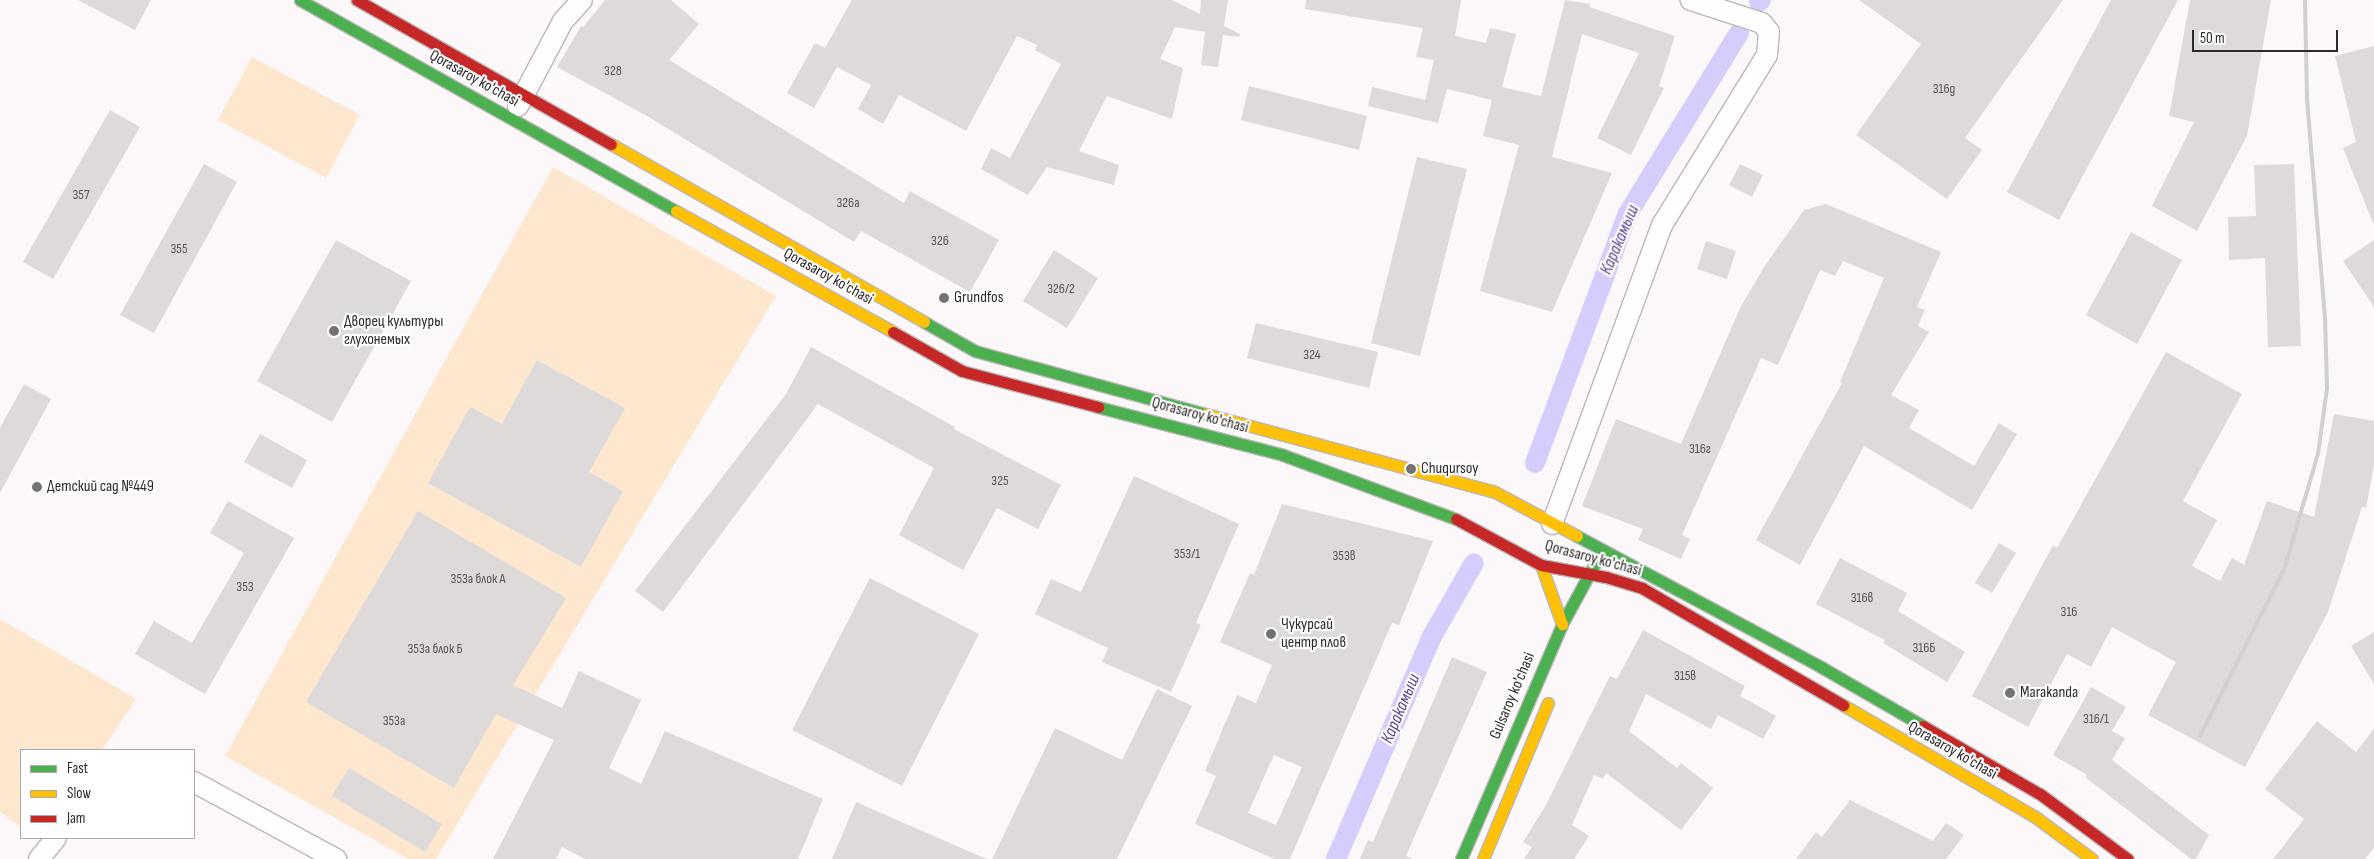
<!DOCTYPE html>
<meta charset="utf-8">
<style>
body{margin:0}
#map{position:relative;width:2374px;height:859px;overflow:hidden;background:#fcf8f9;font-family:"Sofia Sans Condensed",sans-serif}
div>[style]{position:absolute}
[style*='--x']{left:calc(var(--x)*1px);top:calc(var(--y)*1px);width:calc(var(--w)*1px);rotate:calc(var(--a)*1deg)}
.green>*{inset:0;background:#fde7cf}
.canal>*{height:20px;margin:-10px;padding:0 10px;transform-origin:10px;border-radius:10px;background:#d6cdfc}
.building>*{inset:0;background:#dedada}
.roads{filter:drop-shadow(1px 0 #bbb7b8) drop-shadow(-1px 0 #bbb7b8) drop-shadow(0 1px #bbb7b8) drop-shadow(0 -1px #bbb7b8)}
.street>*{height:20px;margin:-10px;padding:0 10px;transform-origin:10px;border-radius:10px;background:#fffefe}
.fast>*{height:11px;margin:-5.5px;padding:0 5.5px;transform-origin:5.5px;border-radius:5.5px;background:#4caf50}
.slow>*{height:11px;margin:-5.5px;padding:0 5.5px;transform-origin:5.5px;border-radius:5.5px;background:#ffc107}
.jam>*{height:11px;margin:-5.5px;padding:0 5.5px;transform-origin:5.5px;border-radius:5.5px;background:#c62828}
.rail>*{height:4px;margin:-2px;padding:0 2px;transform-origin:2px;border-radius:2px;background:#d1cfcf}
.dots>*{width:14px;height:14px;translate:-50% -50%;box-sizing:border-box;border:2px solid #fff;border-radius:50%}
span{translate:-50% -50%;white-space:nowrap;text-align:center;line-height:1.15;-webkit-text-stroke:4.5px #fff;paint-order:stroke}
.number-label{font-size:14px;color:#5a5556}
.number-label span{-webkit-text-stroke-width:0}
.street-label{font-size:16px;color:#2e292a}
.poi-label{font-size:16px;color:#2e292a}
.left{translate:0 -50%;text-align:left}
.water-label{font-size:18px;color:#594696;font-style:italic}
.legend{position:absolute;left:20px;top:749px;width:175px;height:90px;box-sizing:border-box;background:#fff;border:1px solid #aba9aa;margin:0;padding:6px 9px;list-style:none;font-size:15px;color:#2e292a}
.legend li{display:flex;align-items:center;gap:10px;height:25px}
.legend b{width:25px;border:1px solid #aba9aa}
.scale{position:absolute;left:2192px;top:30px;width:146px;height:22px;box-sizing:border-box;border:2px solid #2e292a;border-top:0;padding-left:6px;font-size:15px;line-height:18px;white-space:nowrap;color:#2e292a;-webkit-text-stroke:4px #fff;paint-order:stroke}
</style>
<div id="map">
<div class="green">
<i style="clip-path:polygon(252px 57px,360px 115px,326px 178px,218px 120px)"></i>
<i style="clip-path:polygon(553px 167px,776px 296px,436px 859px,408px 859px,225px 756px)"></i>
<i style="clip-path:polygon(0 619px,136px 699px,102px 750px,21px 750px,21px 827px,0 812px)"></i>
</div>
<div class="canal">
<i style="--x:1759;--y:2;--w:3;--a:-45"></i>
<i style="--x:1535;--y:463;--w:265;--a:-69.6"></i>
<i style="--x:1627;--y:215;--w:214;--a:-58.4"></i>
<i style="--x:1336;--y:859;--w:241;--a:-66.7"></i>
<i style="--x:1431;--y:638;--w:86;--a:-60.2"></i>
</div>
<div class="building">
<i style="clip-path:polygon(78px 0,151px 0,135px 30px)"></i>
<i style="clip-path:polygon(605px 0,671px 0,699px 24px,669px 60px,904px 203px,910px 191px,999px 240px,970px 292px,861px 231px,854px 242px,647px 116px,557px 67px,581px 26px,583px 27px)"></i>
<i style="clip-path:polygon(852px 0,1172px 0,1200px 14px,1201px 0,1228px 0,1224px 26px,1240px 34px,1239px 37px,1223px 35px,1218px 67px,1201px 65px,1205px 32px,1175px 27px,1160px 59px,1183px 68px,1172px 119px,1107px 96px,1079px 151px,1119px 165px,1114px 185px,1047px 167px,1028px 195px,981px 169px,991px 148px,1010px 158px,1061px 64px,1035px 50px,1037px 45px,1017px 36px,966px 131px,899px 95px,883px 124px,858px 109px,871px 85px,837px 67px,814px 108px,787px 93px,815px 43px,825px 48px)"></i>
<i style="clip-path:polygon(1306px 0,1461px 0,1455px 36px,1486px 43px,1490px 28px,1516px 34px,1502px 87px,1541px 96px,1565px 0,1590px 4px,1589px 7px,1675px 36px,1659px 86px,1664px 88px,1631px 155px,1597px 138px,1639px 53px,1582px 34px,1552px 157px,1612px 173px,1552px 312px,1480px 291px,1519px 145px,1483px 136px,1492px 100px,1447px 89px,1438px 123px,1368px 106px,1372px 87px,1425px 100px,1434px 60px,1416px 57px,1423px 28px,1305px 9px)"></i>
<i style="clip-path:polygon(1859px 0,2063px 0,1965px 138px,1982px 150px,1947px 199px,1856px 135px,1921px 44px)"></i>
<i style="clip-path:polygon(2111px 0,2178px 0,2059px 220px,2007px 192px)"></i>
<i style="clip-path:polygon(2190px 0,2271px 0,2247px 136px,2197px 231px,2152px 206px,2194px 122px,2169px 116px)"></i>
<i style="clip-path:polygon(2374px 46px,2374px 223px,2373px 223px,2343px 148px,2356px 142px,2335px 56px)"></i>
<i style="clip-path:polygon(1249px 86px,1367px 116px,1359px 150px,1241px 120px)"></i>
<i style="clip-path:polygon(110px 110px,140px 127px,53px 279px,23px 262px)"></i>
<i style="clip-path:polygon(1417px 157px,1467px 169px,1420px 356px,1371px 343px)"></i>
<i style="clip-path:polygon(204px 164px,237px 182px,154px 333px,120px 315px)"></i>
<i style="clip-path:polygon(1740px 164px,1763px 175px,1752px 197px,1729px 185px)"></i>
<i style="clip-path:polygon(2294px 164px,2301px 346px,2268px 347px,2265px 258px,2229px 260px,2228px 217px,2256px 216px,2254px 165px)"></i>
<i style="clip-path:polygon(1826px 204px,1941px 252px,1917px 307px,1925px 310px,1918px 326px,1929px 332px,1891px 395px,1919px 410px,1909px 428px,1974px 466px,1999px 423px,2017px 434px,1972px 510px,1864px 446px,1800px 565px,1756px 540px,1842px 383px,1840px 382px,1884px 278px,1843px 261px,1835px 276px,1820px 270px,1778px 365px,1761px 358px,1682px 535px,1690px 539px,1681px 559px,1638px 540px,1643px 529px,1582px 506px,1616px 419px,1681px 444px,1740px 308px,1766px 264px,1804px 210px)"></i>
<i style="clip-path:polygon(2131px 232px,2182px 260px,2137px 344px,2086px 315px)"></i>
<i style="clip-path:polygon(336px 240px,411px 281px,332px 422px,257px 381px)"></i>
<i style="clip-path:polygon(2374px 240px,2374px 307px,2343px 261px)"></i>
<i style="clip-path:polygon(1706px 241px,1736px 251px,1727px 279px,1697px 269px)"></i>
<i style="clip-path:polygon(1054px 250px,1098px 278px,1067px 328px,1023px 301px)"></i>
<i style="clip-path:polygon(1256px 323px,1378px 352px,1369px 388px,1247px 358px)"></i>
<i style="clip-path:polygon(811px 347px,955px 427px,954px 429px,1061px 485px,1038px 529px,997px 508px,963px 570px,899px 535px,934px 468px,818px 404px,663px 612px,635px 591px,786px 394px)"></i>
<i style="clip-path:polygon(2166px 352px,2242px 394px,2183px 501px,2217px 520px,2192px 566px,2220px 581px,2232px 558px,2244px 565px,2267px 501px,2314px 517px,2334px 414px,2374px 421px,2374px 465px,2366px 508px,2362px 507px,2328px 612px,2245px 767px,2148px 715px,2176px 662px,2112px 627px,2091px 667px,2067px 654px,2028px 727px,1972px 696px,2053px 545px,2057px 548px)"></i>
<i style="clip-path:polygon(537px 360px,625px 408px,589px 472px,623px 491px,581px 567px,428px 483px,470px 407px,502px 424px)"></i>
<i style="clip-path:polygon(24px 384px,51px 399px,0 493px,0 428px)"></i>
<i style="clip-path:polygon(260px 434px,307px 460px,292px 488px,244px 462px)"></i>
<i style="clip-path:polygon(1134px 476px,1239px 524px,1196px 623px,1201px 625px,1171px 692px,1102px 662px,1108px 648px,1035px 614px,1051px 579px,1081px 592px)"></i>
<i style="clip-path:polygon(228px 501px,294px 538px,205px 694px,135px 654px,154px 621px,192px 643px,244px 553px,210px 533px)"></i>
<i style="clip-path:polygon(evenodd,1282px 504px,1433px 541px,1399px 625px,1392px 623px,1290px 859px,1274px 859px,1195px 824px,1216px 776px,1205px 771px,1237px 695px,1256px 703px,1272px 665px,1220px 642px,1250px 573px,1254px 575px,1282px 504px,1274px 755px,1302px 767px,1276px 825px,1248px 813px,1274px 755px)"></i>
<i style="clip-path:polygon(418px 511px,566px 598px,513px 685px,562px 708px,579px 671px,641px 700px,609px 768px,641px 784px,665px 731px,823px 799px,798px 859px,585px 859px,562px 847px,556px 859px,493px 859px,554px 740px,496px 714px,454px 788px,306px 702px)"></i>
<i style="clip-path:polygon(1999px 543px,2016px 553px,1992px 593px,1975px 583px)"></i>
<i style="clip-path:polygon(1840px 558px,1907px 593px,1898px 611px,1965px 652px,1947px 682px,1883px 643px,1885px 640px,1816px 604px)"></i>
<i style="clip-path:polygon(870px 578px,979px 634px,902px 786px,792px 730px)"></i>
<i style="clip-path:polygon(1643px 630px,1745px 686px,1740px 696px,1776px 716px,1763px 739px,1718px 715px,1711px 729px,1646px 694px,1629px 731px,1677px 768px,1681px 763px,1713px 788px,1681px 830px,1606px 773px,1603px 779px,1594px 775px,1572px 825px,1589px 836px,1574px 859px,1524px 859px,1532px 847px,1523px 842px,1546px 805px,1610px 676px,1617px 679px)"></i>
<i style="clip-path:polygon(2374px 632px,2374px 684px,2351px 646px)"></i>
<i style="clip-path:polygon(1452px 657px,1487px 672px,1406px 856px,1413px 859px,1360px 859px,1368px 840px,1373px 842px)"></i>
<i style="clip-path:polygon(2091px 687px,2126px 707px,2112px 731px,2125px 738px,2112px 760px,2209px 835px,2196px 859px,2191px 859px,2085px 777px,2087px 775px,2053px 755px)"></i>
<i style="clip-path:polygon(1157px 689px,1192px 706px,1117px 859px,992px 859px,1055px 728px,1122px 760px)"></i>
<i style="clip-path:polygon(2317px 721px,2356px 752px,2374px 729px,2374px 848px,2365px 859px,2273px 859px,2304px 819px,2265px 789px)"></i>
<i style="clip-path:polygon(349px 768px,442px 824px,425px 852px,332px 796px)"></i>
<i style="clip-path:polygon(1850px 800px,1933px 841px,1946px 823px,1964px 835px,1946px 859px,1796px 859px,1816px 832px,1822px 837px)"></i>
<i style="clip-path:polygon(856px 802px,922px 831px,987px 859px,832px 859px)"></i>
</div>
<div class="roads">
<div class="street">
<i style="--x:518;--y:106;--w:96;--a:-62.1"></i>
<i style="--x:563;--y:21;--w:28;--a:-48"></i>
<i style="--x:1552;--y:524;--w:319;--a:-69.8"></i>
<i style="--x:1662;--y:225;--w:200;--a:-58.3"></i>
<i style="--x:1767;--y:55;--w:23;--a:-85"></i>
<i style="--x:1769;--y:32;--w:11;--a:-128"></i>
<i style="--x:1762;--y:23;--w:75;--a:-162.1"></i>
<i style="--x:194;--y:782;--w:162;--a:28.5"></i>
<i style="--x:39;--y:859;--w:27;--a:-51"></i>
</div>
<div class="fast">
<i style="--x:300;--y:0;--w:431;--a:29.3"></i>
<i style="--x:924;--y:322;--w:59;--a:29.6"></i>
<i style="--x:975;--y:351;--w:239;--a:15.3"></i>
<i style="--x:1098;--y:407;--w:191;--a:14.5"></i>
<i style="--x:1283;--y:455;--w:184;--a:20.3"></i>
<i style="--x:1577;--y:536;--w:277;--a:28.2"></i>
<i style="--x:1821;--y:667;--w:118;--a:30"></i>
<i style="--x:1461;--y:859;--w:256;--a:-66.7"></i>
<i style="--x:1562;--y:624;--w:75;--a:-61.4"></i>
</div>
<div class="slow">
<i style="--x:611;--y:144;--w:360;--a:29.6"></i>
<i style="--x:676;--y:211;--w:248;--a:29.1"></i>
<i style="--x:1206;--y:414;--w:299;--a:15.1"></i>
<i style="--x:1495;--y:492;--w:93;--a:28.2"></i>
<i style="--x:1541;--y:565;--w:63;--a:70.4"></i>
<i style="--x:1843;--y:705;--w:221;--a:30.2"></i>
<i style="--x:2034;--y:816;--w:72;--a:36.6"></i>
<i style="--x:1483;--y:859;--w:169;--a:-67.4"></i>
</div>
<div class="jam">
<i style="--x:357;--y:0;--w:292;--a:29.6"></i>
<i style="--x:893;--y:332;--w:79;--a:29.5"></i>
<i style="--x:962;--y:371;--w:141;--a:14.8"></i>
<i style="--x:1456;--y:519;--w:97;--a:28.4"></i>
<i style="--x:1541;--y:565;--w:66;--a:10.5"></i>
<i style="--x:1606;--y:577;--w:38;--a:17"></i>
<i style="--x:1642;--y:588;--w:233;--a:30.2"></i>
<i style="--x:1923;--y:726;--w:135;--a:30.2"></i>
<i style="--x:2040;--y:794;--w:109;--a:36.5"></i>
</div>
</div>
<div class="rail">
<i style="--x:2200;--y:736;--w:186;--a:-63.2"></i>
<i style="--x:2284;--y:570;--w:121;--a:-73.7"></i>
<i style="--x:2318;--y:454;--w:67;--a:-82.2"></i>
<i style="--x:2327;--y:388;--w:70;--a:-91.6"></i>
<i style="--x:2325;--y:318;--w:222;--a:-94.7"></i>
<i style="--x:2307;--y:97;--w:97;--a:-91.2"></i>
</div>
<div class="dots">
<i style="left:944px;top:298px;background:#767172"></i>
<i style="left:334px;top:331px;background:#767172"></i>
<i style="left:1411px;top:469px;background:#767172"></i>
<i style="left:37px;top:487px;background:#767172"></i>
<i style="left:1271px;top:634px;background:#767172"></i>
<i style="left:2010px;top:693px;background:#767172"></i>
</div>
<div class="number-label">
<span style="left:613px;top:71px">328</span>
<span style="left:1944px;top:89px">316д</span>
<span style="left:81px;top:195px">357</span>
<span style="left:848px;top:203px">326a</span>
<span style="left:940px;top:241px">326</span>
<span style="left:179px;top:249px">355</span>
<span style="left:1061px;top:289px">326/2</span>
<span style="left:1312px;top:355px">324</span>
<span style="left:1700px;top:449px">316г</span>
<span style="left:1000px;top:481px">325</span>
<span style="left:1187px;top:554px">353/1</span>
<span style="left:1344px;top:556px">353в</span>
<span style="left:478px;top:579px">353а блок А</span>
<span style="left:245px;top:587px">353</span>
<span style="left:1862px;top:598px">316в</span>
<span style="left:2069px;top:612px">316</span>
<span style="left:1924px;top:648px">316Б</span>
<span style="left:435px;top:649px">353а блок Б</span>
<span style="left:1685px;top:676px">315в</span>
<span style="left:2096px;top:719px">316/1</span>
<span style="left:394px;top:721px">353а</span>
</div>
<div class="street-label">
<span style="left:474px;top:79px;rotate:29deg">Qorasaroy ko'chasi</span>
<span style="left:828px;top:277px;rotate:29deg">Qorasaroy ko'chasi</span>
<span style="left:1200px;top:416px;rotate:15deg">Qorasaroy ko'chasi</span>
<span style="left:1593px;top:559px;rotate:15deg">Qorasaroy ko'chasi</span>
<span style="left:1513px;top:696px;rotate:-67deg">Gulsaroy ko'chasi</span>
<span style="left:1952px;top:751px;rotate:30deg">Qorasaroy ko'chasi</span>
</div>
<div class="poi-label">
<span class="left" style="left:954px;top:298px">Grundfos</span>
<span class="left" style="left:344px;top:331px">Дворец культуры<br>глухонемых</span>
<span class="left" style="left:1421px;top:469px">Chuqursoy</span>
<span class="left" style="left:47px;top:487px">Детский сад №449</span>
<span class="left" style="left:1281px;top:634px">Чукурсай<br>центр плов</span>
<span class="left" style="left:2020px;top:693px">Marakanda</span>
</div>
<div class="water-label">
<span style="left:1620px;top:240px;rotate:-67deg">Каракамыш</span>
<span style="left:1401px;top:709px;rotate:-67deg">Каракамыш</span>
</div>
<ul class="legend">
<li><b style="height:6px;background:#4caf50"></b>Fast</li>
<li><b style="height:6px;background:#ffc107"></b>Slow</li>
<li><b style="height:6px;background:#c62828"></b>Jam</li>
</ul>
<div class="scale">50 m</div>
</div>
